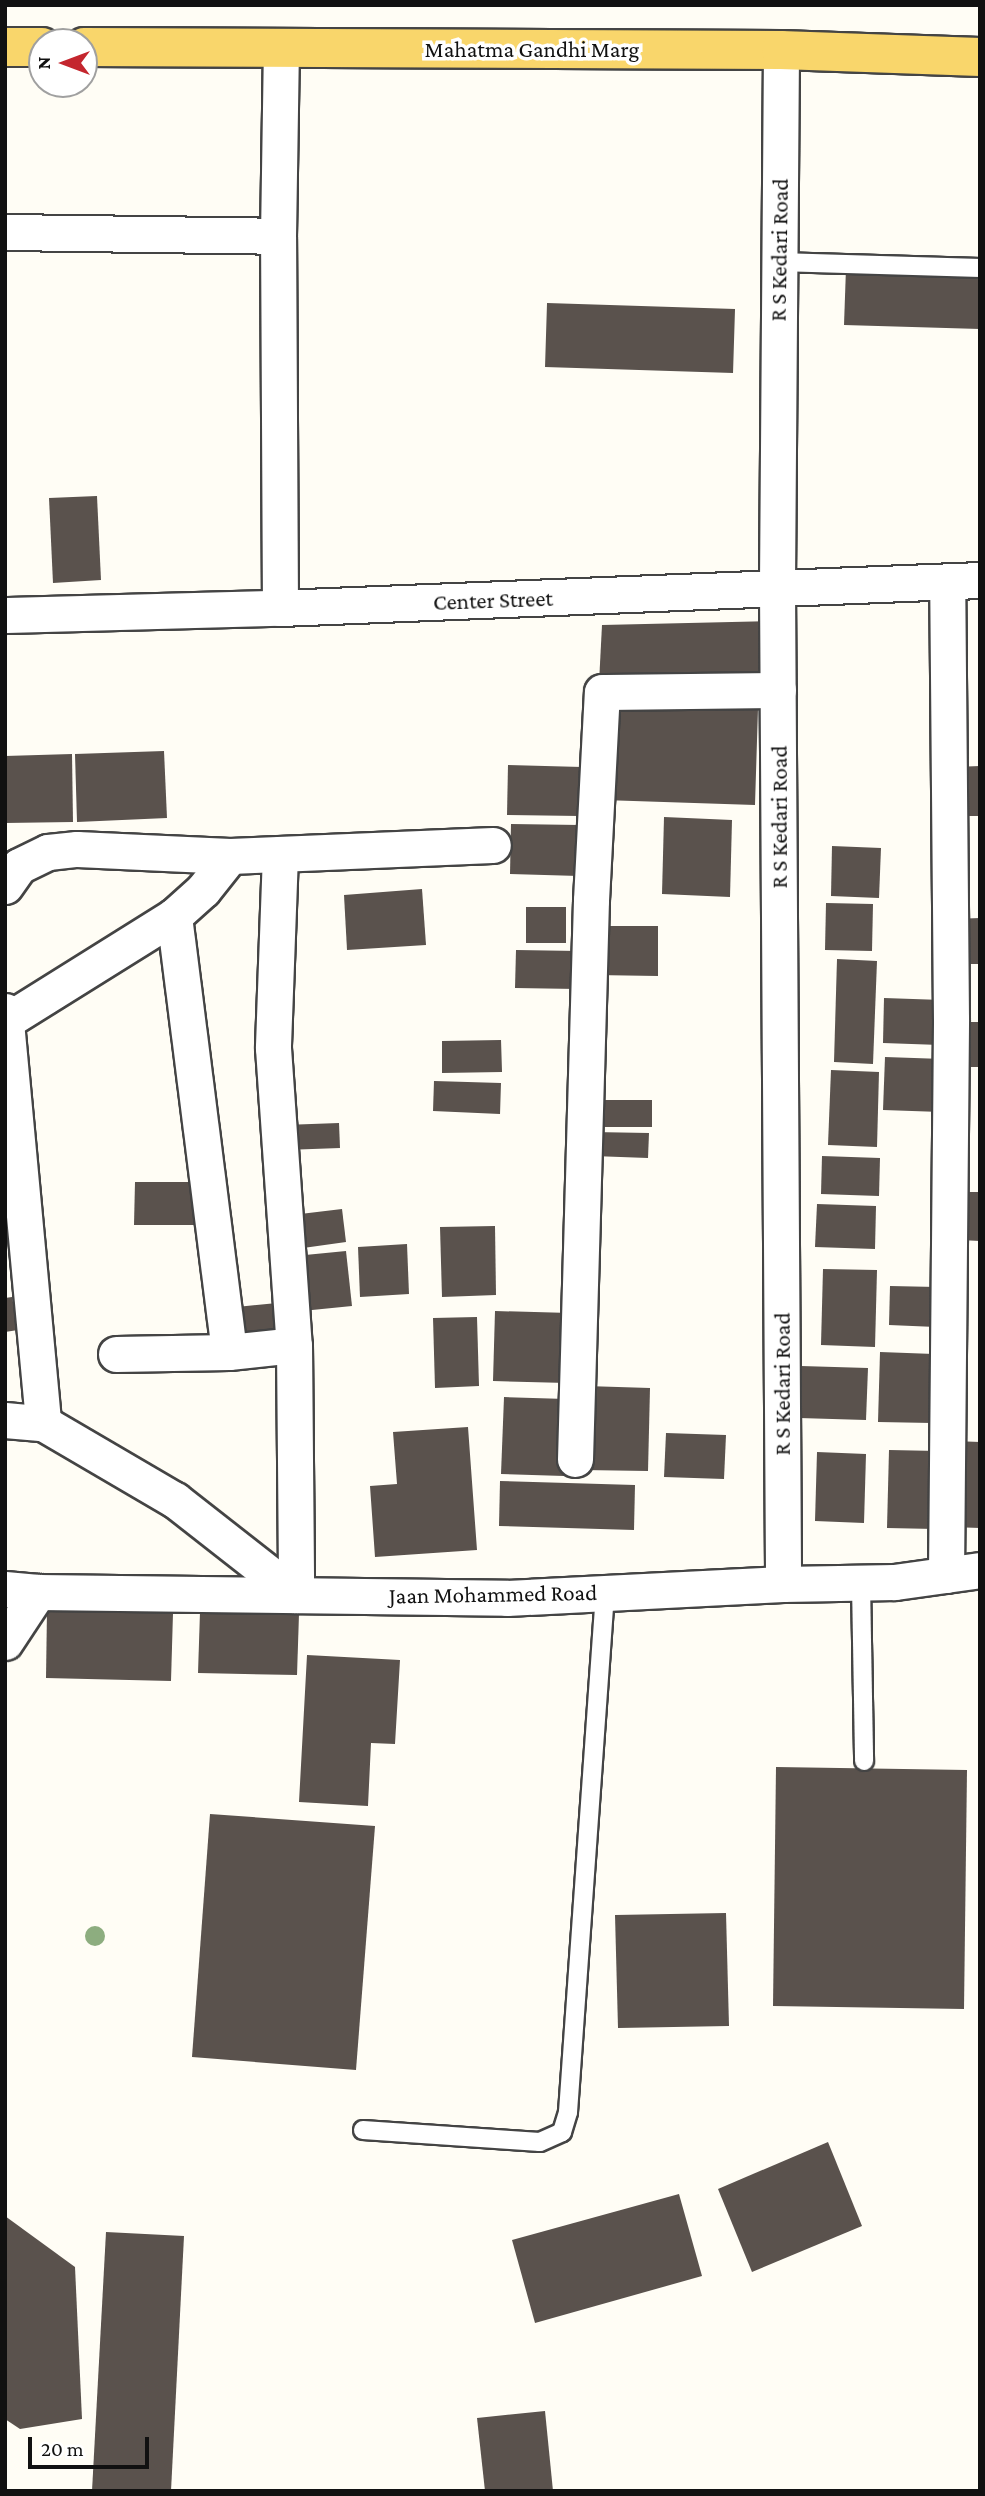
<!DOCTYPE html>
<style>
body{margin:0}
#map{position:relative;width:985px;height:2496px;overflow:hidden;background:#fffdf5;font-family:"Crimson Pro",serif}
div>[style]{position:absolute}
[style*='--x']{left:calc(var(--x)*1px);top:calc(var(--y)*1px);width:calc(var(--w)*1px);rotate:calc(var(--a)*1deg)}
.building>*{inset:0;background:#5a524d}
.roads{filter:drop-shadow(2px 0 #444) drop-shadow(-2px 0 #444) drop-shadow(0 2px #444) drop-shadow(0 -2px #444)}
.lane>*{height:18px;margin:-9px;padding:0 9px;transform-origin:9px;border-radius:9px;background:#fff}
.street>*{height:35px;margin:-17.5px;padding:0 17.5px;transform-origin:17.5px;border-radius:17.5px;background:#fff}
.primary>*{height:38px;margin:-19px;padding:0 19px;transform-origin:19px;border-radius:19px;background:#f9d66b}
.trees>*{width:20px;height:20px;margin:-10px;border-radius:50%;background:#8dad7f}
span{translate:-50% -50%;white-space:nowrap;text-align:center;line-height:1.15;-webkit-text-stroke:7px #fff;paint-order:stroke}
.street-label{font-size:23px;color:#111}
.frame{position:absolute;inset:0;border:7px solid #111;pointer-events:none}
.north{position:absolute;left:28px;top:28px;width:70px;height:70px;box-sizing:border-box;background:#fff;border:2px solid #a0a0a0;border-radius:50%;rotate:270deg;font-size:19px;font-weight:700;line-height:28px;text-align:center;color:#111}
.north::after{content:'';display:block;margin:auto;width:24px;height:32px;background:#c4262e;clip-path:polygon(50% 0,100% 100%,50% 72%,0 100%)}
.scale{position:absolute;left:28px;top:2437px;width:121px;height:32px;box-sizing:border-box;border:4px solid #111;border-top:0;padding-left:9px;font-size:21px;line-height:24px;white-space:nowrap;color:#111;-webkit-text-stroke:5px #fff;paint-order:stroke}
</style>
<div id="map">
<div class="building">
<i style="clip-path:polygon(846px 268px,980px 273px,980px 329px,844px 325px)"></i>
<i style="clip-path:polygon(547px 303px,735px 309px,733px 373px,545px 367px)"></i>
<i style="clip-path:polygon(97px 496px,101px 580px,53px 583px,49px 498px)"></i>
<i style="clip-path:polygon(773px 621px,771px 677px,599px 683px,602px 625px)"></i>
<i style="clip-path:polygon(607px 704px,758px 708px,755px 805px,603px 800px)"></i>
<i style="clip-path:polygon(164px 751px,167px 818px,77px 822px,75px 754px)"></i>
<i style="clip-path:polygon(72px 754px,73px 822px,5px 823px,5px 756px)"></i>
<i style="clip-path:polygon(508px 765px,582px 767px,580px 816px,507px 815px)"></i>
<i style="clip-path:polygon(980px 766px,980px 816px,955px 816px,954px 767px)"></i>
<i style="clip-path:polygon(664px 817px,732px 820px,730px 897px,662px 894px)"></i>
<i style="clip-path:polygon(511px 824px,580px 825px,579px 876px,510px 874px)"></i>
<i style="clip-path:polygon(832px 846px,881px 848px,879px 898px,831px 896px)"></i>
<i style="clip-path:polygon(422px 889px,426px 945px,347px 950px,344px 895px)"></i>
<i style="clip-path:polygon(826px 903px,873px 904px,872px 951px,825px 950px)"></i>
<i style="clip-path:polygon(526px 907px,566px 907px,566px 943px,526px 943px)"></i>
<i style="clip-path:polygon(980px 918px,980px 964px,954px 964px,953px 919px)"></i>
<i style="clip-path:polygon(595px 926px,658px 926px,658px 976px,595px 975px)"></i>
<i style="clip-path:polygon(516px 950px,578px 951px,577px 989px,515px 988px)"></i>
<i style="clip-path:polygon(837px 959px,877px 961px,873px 1064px,834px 1062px)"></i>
<i style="clip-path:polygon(884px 998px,942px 1000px,940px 1045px,883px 1043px)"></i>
<i style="clip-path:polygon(968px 1022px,980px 1022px,980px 1067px,968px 1067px)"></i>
<i style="clip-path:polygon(501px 1040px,502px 1072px,442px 1073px,442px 1041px)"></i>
<i style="clip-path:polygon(885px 1057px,943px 1059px,941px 1112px,883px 1110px)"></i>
<i style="clip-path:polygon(831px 1070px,879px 1072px,877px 1147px,828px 1145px)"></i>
<i style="clip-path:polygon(434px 1081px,501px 1083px,500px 1114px,433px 1111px)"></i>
<i style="clip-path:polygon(592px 1100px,652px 1100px,652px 1127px,592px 1127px)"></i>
<i style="clip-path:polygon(339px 1123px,340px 1148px,285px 1150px,284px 1125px)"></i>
<i style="clip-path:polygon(593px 1132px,649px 1133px,648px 1158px,593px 1156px)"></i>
<i style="clip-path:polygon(822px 1156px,880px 1158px,879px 1196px,821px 1194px)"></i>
<i style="clip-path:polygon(135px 1182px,198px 1182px,197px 1225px,134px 1225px)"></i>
<i style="clip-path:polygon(961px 1192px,980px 1192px,980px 1241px,960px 1240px)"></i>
<i style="clip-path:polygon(817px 1204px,876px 1206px,875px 1249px,815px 1247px)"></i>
<i style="clip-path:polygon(342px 1209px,346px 1242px,296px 1249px,292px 1215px)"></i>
<i style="clip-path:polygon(495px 1226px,496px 1295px,442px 1297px,440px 1227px)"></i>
<i style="clip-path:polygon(407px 1244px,409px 1294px,360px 1297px,358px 1247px)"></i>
<i style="clip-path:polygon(346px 1251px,352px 1306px,302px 1311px,295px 1256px)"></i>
<i style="clip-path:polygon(823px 1269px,877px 1270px,875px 1347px,821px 1345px)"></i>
<i style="clip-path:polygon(890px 1286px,937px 1287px,936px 1327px,889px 1325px)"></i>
<i style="clip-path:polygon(12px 1297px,18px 1330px,5px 1332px,5px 1298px)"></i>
<i style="clip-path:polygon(277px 1303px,279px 1330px,230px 1334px,227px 1308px)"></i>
<i style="clip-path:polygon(495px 1311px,570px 1313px,567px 1383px,493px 1381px)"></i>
<i style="clip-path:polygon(477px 1317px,479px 1386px,435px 1388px,433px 1318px)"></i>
<i style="clip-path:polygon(880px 1352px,934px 1354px,932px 1423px,878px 1422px)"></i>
<i style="clip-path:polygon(801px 1366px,868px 1368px,866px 1420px,799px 1418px)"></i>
<i style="clip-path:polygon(586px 1386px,650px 1388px,648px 1471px,583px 1470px)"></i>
<i style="clip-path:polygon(504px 1397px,566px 1399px,564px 1476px,501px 1474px)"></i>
<i style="clip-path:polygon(468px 1427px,477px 1550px,375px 1557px,370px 1486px,397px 1484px,393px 1432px)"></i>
<i style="clip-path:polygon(666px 1433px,726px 1435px,724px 1479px,664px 1477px)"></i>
<i style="clip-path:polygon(954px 1441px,980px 1442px,980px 1528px,951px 1527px)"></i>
<i style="clip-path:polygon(889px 1450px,938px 1451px,935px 1529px,887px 1528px)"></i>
<i style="clip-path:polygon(817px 1452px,866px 1454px,864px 1523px,815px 1521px)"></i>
<i style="clip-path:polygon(500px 1481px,635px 1485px,634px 1530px,499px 1526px)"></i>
<i style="clip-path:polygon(47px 1610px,173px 1613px,171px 1681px,46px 1678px)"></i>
<i style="clip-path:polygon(200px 1612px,299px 1614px,297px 1675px,198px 1673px)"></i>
<i style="clip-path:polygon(307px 1655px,400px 1660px,395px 1744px,371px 1743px,368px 1806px,299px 1802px)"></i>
<i style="clip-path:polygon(776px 1767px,967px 1770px,964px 2009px,773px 2006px)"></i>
<i style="clip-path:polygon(210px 1814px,375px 1826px,356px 2070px,192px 2057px)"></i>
<i style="clip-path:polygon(726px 1913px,729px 2026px,618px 2028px,615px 1915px)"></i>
<i style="clip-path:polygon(828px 2142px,862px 2226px,752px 2272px,718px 2189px)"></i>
<i style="clip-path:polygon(679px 2194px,702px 2276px,535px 2323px,512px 2240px)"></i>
<i style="clip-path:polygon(5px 2216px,75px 2267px,82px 2419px,20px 2429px,5px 2419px)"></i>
<i style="clip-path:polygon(106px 2232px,184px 2236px,171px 2491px,92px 2491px)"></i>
<i style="clip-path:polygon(545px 2411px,553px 2491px,485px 2491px,477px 2418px)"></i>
</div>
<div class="roads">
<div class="lane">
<i style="--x:779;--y:262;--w:201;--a:1.7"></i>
<i style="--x:861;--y:1583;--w:178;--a:89"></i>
<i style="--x:363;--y:2130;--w:177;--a:3.9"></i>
<i style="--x:540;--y:2142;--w:24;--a:-24"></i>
<i style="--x:562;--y:2132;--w:21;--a:-73"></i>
<i style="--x:568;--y:2112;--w:520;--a:-85.92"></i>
</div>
<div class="street">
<i style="--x:781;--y:50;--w:538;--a:90.43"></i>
<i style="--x:777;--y:588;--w:996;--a:89.65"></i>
<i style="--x:5;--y:232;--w:273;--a:0.8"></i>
<i style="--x:280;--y:608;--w:372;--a:-90.3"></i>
<i style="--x:278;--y:236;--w:188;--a:-89.1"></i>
<i style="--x:5;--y:615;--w:275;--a:-1.5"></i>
<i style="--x:280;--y:608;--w:701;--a:-2.29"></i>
<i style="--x:280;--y:854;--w:194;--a:92.1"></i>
<i style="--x:273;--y:1048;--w:298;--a:86"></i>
<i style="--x:294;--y:1345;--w:250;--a:89.5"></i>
<i style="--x:5;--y:886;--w:24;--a:-55"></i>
<i style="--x:19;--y:866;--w:32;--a:-26"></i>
<i style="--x:48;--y:852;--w:29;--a:-6"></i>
<i style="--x:77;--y:849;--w:153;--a:2.6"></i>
<i style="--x:230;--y:856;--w:263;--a:-2.4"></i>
<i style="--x:174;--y:916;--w:439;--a:82.8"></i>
<i style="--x:5;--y:1011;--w:414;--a:84.7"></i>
<i style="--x:6;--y:1021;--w:198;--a:-32"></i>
<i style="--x:174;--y:916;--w:39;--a:-42"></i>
<i style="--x:203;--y:890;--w:43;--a:-51.5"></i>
<i style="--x:116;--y:1354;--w:113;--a:-1"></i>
<i style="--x:229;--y:1352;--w:65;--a:-6.1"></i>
<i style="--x:5;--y:1420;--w:38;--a:5"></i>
<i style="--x:43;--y:1423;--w:153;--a:30.3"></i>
<i style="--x:175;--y:1500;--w:154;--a:38.1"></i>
<i style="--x:575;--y:1459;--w:559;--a:-88.36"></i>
<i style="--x:591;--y:900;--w:208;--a:-87"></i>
<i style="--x:602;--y:692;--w:176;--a:-0.7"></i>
<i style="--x:946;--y:1575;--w:556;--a:-89.48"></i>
<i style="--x:951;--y:1019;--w:437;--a:-90.5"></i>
<i style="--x:5;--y:1589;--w:33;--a:5"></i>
<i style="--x:38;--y:1592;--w:469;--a:0.7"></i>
<i style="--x:507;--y:1598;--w:276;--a:-2.9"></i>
<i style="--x:783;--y:1584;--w:112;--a:-1"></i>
<i style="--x:895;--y:1582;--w:86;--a:-8"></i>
<i style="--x:5;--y:1642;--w:60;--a:-56.6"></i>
</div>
<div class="primary">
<i style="--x:5;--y:47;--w:37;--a:0"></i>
<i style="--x:84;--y:47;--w:697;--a:0.25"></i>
<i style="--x:781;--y:50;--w:199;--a:2"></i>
</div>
</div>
<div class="trees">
<i style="left:95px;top:1936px"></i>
</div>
<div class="street-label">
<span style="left:532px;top:49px">Mahatma Gandhi Marg</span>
<span style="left:779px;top:250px;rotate:-89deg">R S Kedari Road</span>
<span style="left:493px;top:600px;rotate:-2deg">Center Street</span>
<span style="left:779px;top:817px;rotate:-90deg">R S Kedari Road</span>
<span style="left:782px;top:1384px;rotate:-90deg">R S Kedari Road</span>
<span style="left:493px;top:1594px;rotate:-1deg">Jaan Mohammed Road</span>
</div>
<div class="frame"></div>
<div class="north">N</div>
<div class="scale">20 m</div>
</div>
